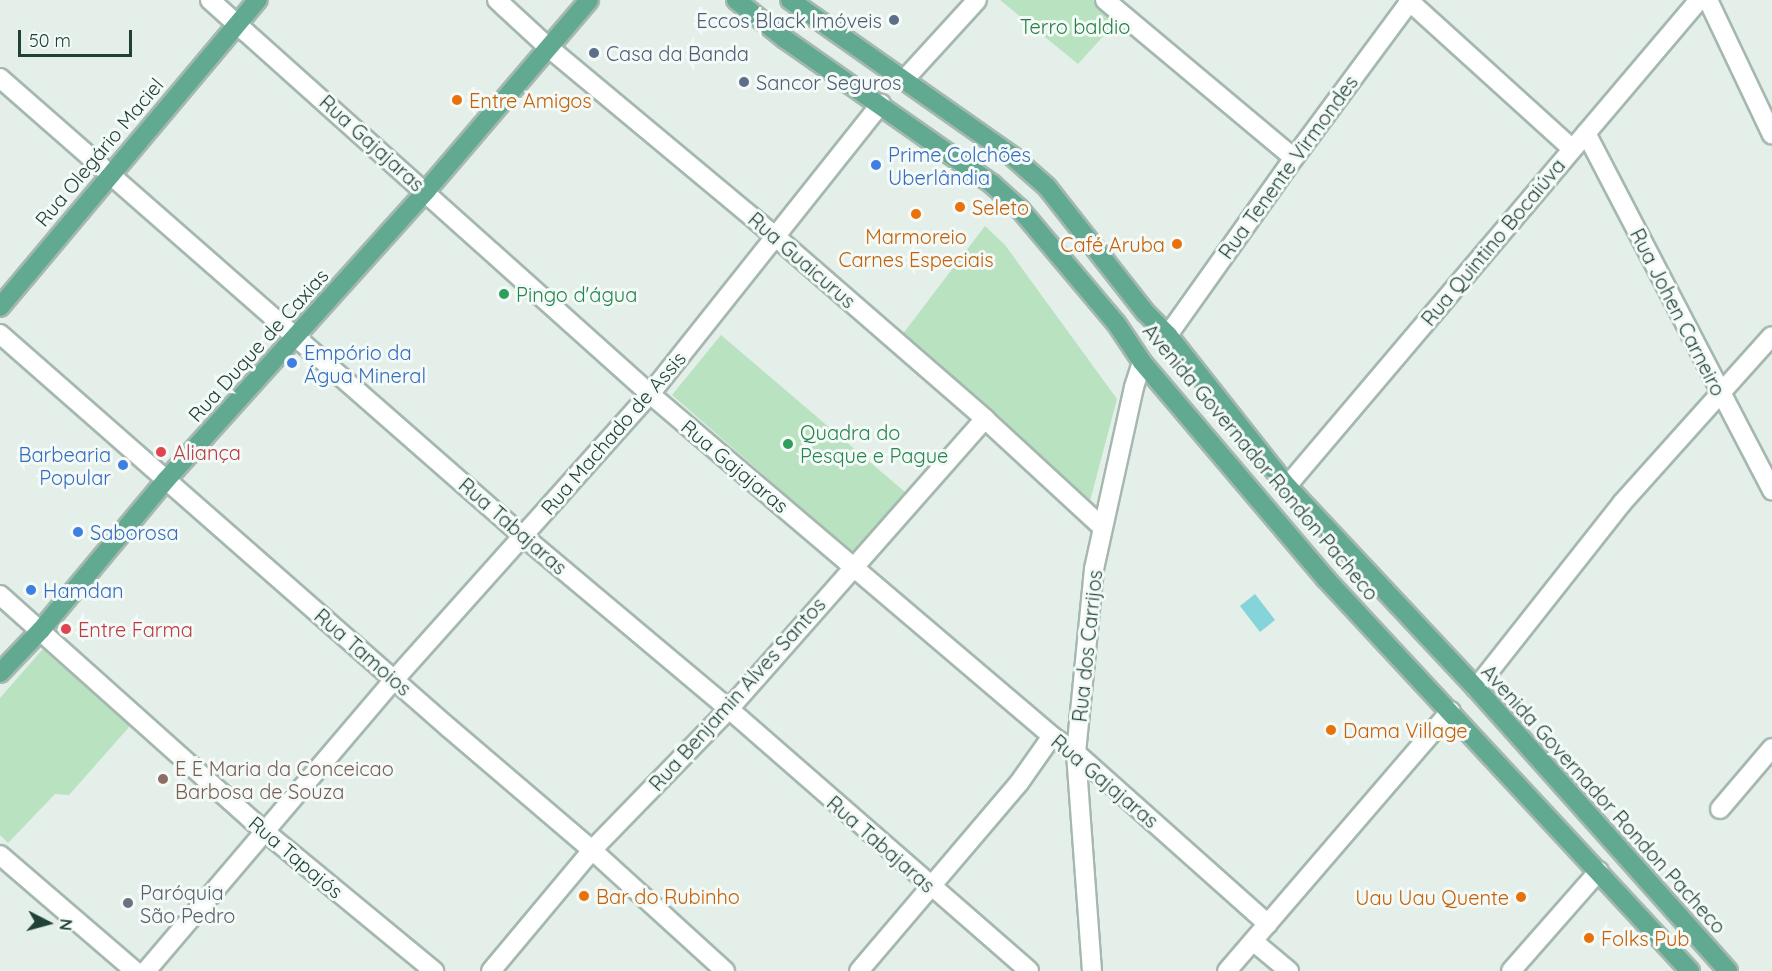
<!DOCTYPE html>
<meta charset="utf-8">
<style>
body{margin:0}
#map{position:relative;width:1772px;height:971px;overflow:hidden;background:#e3efe8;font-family:Quicksand,sans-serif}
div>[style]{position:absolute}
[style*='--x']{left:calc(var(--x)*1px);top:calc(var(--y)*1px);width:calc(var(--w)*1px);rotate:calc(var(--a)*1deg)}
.green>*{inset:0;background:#b9e2c1}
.water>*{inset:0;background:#84d4da}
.roads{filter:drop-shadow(2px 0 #a5b8af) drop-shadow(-2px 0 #a5b8af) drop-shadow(0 2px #a5b8af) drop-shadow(0 -2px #a5b8af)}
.minor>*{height:18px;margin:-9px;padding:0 9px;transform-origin:9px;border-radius:9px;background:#fff}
.major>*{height:18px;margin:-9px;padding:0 9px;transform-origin:9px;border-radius:9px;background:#62a991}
.dots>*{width:16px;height:16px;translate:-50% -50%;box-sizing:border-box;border:3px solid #f4faf7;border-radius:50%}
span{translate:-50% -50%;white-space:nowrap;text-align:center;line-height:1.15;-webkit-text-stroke:6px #f4faf7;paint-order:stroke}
.service-label{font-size:20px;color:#4e5e75}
.right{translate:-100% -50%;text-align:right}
.left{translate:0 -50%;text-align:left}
.park-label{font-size:20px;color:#257f40}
.food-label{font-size:20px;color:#c56008}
.street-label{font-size:20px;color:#204236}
.shop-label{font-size:20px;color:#366cbe}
.leisure-label{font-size:20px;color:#27864d}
.health-label{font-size:20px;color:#be3a42}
.education-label{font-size:20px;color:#785e54}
.worship-label{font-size:20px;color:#5b616d}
.north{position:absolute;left:18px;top:893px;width:60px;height:60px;-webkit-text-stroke:4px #f4faf7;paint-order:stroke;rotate:96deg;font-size:16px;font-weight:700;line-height:24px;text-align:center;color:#204236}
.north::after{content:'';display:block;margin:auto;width:21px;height:27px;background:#204236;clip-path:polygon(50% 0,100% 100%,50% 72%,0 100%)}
.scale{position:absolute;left:18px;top:30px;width:114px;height:27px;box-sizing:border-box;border:3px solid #204236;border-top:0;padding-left:8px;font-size:18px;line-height:21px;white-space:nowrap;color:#204236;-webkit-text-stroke:4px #f4faf7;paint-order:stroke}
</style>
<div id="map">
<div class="green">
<i style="clip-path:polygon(1000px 0,1093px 0,1117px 21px,1078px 64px)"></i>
<i style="clip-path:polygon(985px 226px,1005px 245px,1117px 399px,1090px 501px,902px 335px)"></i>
<i style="clip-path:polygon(721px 335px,905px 492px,853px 553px,672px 395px)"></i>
<i style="clip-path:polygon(43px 649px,130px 726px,69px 795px,55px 794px,8px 843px,0 835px,0 698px)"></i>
</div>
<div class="water">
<i style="clip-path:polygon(1255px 594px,1275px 620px,1260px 632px,1240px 606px)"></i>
</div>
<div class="roads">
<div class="minor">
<i style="--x:210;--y:0;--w:591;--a:41.84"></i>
<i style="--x:650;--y:394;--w:528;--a:40.39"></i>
<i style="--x:1052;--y:736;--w:29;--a:35"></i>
<i style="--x:1076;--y:753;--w:257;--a:41.7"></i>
<i style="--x:497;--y:0;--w:69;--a:42.7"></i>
<i style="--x:548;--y:47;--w:297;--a:39.8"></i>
<i style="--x:776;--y:237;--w:277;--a:41"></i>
<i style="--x:985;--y:419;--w:159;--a:42.7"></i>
<i style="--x:1105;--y:0;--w:246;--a:39.9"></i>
<i style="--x:1408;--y:0;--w:220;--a:42.2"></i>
<i style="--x:1708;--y:0;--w:149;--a:64.6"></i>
<i style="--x:0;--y:78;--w:697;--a:41.22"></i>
<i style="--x:524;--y:537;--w:268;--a:40"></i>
<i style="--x:729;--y:709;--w:398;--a:41.1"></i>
<i style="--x:904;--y:80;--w:108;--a:-47.6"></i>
<i style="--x:1586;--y:133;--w:403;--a:62.5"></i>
<i style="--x:0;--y:334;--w:597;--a:41.27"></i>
<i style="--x:449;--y:728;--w:188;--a:40.5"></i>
<i style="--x:592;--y:850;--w:180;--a:42.3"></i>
<i style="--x:1168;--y:335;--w:217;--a:-54.6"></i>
<i style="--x:1294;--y:158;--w:197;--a:-53.5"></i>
<i style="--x:1287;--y:486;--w:637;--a:-49.71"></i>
<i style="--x:0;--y:595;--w:353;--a:41.8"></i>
<i style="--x:263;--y:830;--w:222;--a:39.5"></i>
<i style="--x:1476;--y:688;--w:236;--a:-51.7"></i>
<i style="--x:1622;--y:503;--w:224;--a:-48.1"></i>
<i style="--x:1720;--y:809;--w:80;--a:-49.6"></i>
<i style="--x:0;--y:855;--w:178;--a:40.7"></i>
<i style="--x:1253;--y:941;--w:47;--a:39.8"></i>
<i style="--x:146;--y:971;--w:382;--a:-49.6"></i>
<i style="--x:394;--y:680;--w:384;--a:-48.2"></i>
<i style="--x:650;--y:394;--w:371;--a:-51.5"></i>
<i style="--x:491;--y:971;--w:158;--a:-50.1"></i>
<i style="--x:592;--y:850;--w:197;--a:-45.8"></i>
<i style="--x:729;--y:709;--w:387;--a:-48.6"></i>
<i style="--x:859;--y:971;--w:247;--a:-49.6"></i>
<i style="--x:1019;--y:783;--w:57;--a:-54.9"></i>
<i style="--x:1092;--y:971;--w:219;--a:-94.2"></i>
<i style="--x:1076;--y:753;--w:185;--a:-84.4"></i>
<i style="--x:1094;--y:569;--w:186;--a:-77.6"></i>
<i style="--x:1134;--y:387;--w:26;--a:-72"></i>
<i style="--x:1227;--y:971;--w:343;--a:-49.3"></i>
<i style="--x:1511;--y:971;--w:133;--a:-48.7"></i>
</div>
<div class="major">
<i style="--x:736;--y:0;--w:63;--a:38.5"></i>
<i style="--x:785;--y:39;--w:253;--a:35"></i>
<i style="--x:992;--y:184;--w:36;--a:42"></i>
<i style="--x:1019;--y:208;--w:150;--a:49.9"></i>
<i style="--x:1116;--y:323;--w:47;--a:56.3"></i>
<i style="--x:1142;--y:362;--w:285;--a:49.7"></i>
<i style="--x:1326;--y:579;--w:535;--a:47.12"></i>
<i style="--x:790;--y:0;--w:273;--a:35.1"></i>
<i style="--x:1013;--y:157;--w:45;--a:41.4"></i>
<i style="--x:1047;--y:187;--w:159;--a:51.9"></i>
<i style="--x:1145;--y:312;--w:33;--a:45"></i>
<i style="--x:1168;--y:335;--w:192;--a:51.8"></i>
<i style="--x:1287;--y:486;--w:277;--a:46.9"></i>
<i style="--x:1476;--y:688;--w:379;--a:48.3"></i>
<i style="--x:0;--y:307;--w:401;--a:-50"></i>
<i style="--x:0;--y:673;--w:59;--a:-46.4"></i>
<i style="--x:41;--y:630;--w:195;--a:-50.2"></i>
<i style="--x:166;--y:480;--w:389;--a:-48"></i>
<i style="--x:426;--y:191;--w:251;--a:-49.5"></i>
</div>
</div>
<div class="dots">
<i style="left:894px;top:20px;background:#5c6f8a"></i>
<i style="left:594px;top:53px;background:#5c6f8a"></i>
<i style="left:744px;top:82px;background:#5c6f8a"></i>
<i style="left:457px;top:100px;background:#e8710a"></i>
<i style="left:876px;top:165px;background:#3f7fe0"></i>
<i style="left:960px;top:207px;background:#e8710a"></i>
<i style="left:916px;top:214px;background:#e8710a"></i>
<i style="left:1177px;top:244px;background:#e8710a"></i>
<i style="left:504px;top:294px;background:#2e9e5b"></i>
<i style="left:292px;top:363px;background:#3f7fe0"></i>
<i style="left:788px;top:444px;background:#2e9e5b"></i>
<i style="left:161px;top:452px;background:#e0444e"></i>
<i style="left:123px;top:465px;background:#3f7fe0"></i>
<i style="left:78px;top:532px;background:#3f7fe0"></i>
<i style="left:31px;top:590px;background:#3f7fe0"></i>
<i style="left:66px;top:629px;background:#e0444e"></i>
<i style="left:1331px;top:730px;background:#e8710a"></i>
<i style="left:163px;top:779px;background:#8d6e63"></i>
<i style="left:584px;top:896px;background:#e8710a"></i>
<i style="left:1521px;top:897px;background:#e8710a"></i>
<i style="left:128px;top:903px;background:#6b7280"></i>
<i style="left:1589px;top:938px;background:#e8710a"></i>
</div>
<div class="service-label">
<span class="right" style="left:882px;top:20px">Eccos Black Imóveis</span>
<span class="left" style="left:606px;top:53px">Casa da Banda</span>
<span class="left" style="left:756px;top:82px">Sancor Seguros</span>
</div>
<div class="park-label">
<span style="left:1075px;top:26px">Terro baldio</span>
</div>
<div class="food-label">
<span class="left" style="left:469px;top:100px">Entre Amigos</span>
<span class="left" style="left:972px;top:207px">Seleto</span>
<span style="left:916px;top:248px">Marmoreio<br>Carnes Especiais</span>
<span class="right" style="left:1165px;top:244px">Café Aruba</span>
<span class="left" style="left:1343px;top:730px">Dama Village</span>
<span class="left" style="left:596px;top:896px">Bar do Rubinho</span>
<span class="right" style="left:1509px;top:897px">Uau Uau Quente</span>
<span class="left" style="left:1601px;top:938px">Folks Pub</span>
</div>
<div class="street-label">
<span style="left:372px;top:143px;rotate:42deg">Rua Gajajaras</span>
<span style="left:99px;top:152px;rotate:-50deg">Rua Olegário Maciel</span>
<span style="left:1288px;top:167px;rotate:-54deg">Rua Tenente Virmondes</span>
<span style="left:1493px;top:242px;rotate:-50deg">Rua Quintino Bocaiúva</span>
<span style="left:802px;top:260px;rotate:41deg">Rua Guaicurus</span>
<span style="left:1678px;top:312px;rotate:63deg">Rua Johen Carneiro</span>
<span style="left:258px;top:345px;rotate:-48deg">Rua Duque de Caxias</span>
<span style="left:613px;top:433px;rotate:-49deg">Rua Machado de Assis</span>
<span style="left:1261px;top:462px;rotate:50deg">Avenida Governador Rondon Pacheco</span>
<span style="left:735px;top:466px;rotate:40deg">Rua Gajajaras</span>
<span style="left:513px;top:526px;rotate:41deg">Rua Tabajaras</span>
<span style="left:1087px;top:646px;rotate:-84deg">Rua dos Carrijos</span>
<span style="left:363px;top:652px;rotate:41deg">Rua Tamoios</span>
<span style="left:737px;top:694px;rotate:-48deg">Rua Benjamin Alves Santos</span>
<span style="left:1105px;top:781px;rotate:40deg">Rua Gajajaras</span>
<span style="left:1604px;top:799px;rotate:48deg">Avenida Governador Rondon Pacheco</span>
<span style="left:881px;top:844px;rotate:41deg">Rua Tabajaras</span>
<span style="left:296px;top:857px;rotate:40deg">Rua Tapajós</span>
</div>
<div class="shop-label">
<span class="left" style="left:888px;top:166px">Prime Colchões<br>Uberlândia</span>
<span class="left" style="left:304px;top:364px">Empório da<br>Água Mineral</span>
<span class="right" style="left:111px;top:466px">Barbearia<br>Popular</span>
<span class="left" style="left:90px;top:532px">Saborosa</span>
<span class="left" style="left:43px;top:590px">Hamdan</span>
</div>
<div class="leisure-label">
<span class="left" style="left:516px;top:294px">Pingo d'água</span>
<span class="left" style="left:800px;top:444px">Quadra do<br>Pesque e Pague</span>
</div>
<div class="health-label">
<span class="left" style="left:173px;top:452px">Aliança</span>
<span class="left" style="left:78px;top:629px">Entre Farma</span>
</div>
<div class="education-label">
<span class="left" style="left:175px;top:780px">E E Maria da Conceicao<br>Barbosa de Souza</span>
</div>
<div class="worship-label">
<span class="left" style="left:140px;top:904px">Paróquia<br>São Pedro</span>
</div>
<div class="north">N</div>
<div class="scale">50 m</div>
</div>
